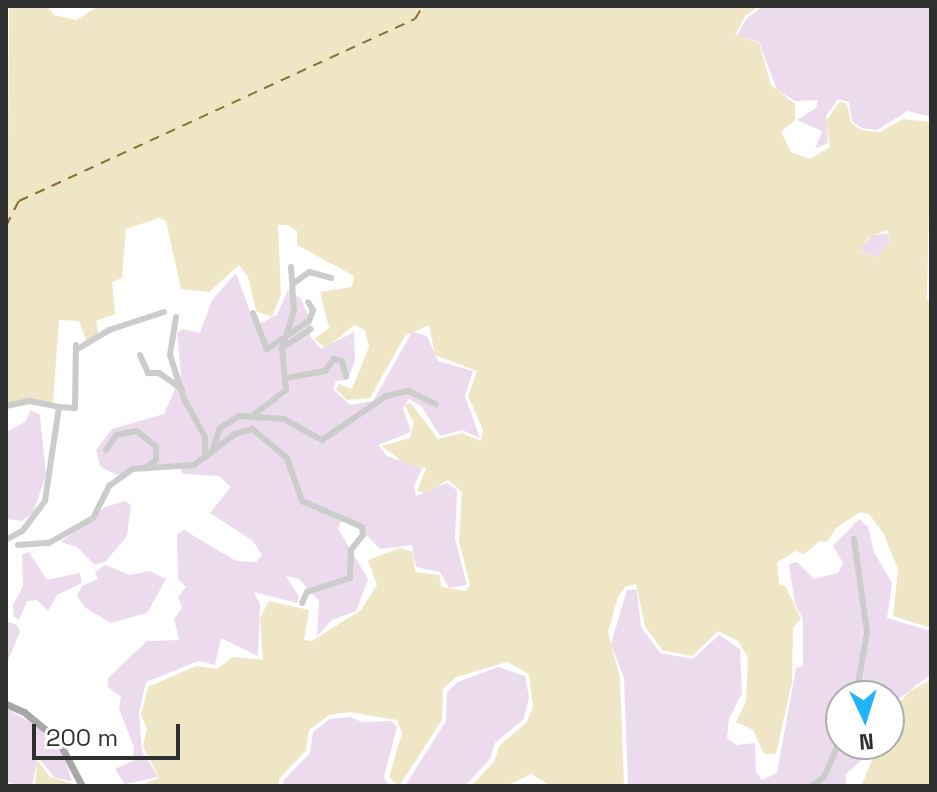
<!DOCTYPE html>
<style>
body{margin:0}
#map{position:relative;width:937px;height:792px;overflow:hidden;background:#fff;font-family:"Space Grotesk",sans-serif}
div>[style]{position:absolute}
[style*='--x']{left:calc(var(--x)*1px);top:calc(var(--y)*1px);width:calc(var(--w)*1px);rotate:calc(var(--a)*1deg)}
.green>*{inset:0;background:#ebdbed}
.water>*{inset:0;background:#efe6c6}
.ferry>*{height:2px;margin-top:-1px;transform-origin:0;background:repeating-linear-gradient(90deg,#857130 0 10px,transparent 0 18px)}
.minor>*{height:6px;margin:-3px;padding:0 3px;transform-origin:3px;border-radius:3px;background:#ccc}
.major>*{height:7px;margin:-3.5px;padding:0 3.5px;transform-origin:3.5px;border-radius:3.5px;background:#a7a7a7}
span{translate:-50% -50%;white-space:nowrap;text-align:center;line-height:1.15;-webkit-text-stroke:8px #fff;paint-order:stroke}
.frame{position:absolute;inset:0;border:8px solid #2f2f2f;pointer-events:none}
.north{position:absolute;left:825px;top:680px;width:80px;height:80px;box-sizing:border-box;background:#fff;border:2px solid #acacac;border-radius:50%;rotate:176deg;font-size:22px;font-weight:700;line-height:32px;text-align:center;color:#2f2f2f}
.north::after{content:'';display:block;margin:auto;width:28px;height:36px;background:#21b3f6;clip-path:polygon(50% 0,100% 100%,50% 72%,0 100%)}
.scale{position:absolute;left:32px;top:724px;width:148px;height:36px;box-sizing:border-box;border:4px solid #2f2f2f;border-top:0;padding-left:10px;font-size:24px;line-height:28px;white-space:nowrap;color:#2f2f2f;-webkit-text-stroke:6px #fff;paint-order:stroke}
</style>
<div id="map">
<div class="green">
<i style="clip-path:polygon(763px 6px,931px 6px,931px 117px,908px 111px,877px 130px,861px 128px,852px 121px,849px 102px,838px 99px,826px 116px,828px 143px,815px 149px,822px 131px,797px 120px,816px 108px,818px 100px,795px 101px,777px 90px,759px 42px,737px 36px,746px 19px)"></i>
<i style="clip-path:polygon(887px 233px,890px 241px,879px 257px,859px 251px,871px 236px)"></i>
<i style="clip-path:polygon(236px 273px,252px 317px,259px 324px,277px 315px,288px 290px,301px 299px,311px 322px,310px 336px,321px 349px,354px 332px,355px 361px,347px 380px,336px 381px,333px 389px,350px 405px,373px 401px,412px 332px,427px 336px,438px 361px,473px 371px,465px 396px,480px 438px,462px 430px,440px 436px,422px 407px,409px 399px,403px 408px,411px 432px,378px 445px,387px 456px,422px 468px,414px 486px,416px 496px,447px 483px,457px 490px,455px 539px,467px 585px,449px 588px,440px 572px,416px 567px,412px 545px,380px 549px,356px 524px,341px 521px,338px 529px,368px 579px,356px 611px,332px 620px,317px 636px,319px 601px,299px 579px,286px 576px,299px 597px,297px 603px,254px 592px,260px 604px,258px 656px,221px 638px,215px 665px,198px 661px,146px 682px,139px 713px,142px 751px,158px 777px,125px 784px,115px 769px,133px 761px,134px 747px,119px 709px,121px 697px,108px 687px,108px 678px,147px 641px,179px 640px,174px 619px,182px 608px,178px 597px,186px 587px,178px 579px,177px 534px,184px 530px,236px 561px,256px 562px,262px 555px,253px 541px,210px 513px,231px 487px,219px 476px,183px 474px,175px 463px,116px 475px,100px 466px,96px 450px,112px 429px,164px 414px,181px 375px,177px 334px,182px 329px,200px 333px,212px 300px)"></i>
<i style="clip-path:polygon(31px 410px,40px 415px,46px 475px,33px 513px,22px 521px,6px 519px,6px 432px,25px 422px)"></i>
<i style="clip-path:polygon(125px 501px,131px 505px,127px 536px,106px 561px,95px 565px,77px 547px,61px 542px,105px 507px)"></i>
<i style="clip-path:polygon(859px 519px,868px 527px,874px 552px,892px 583px,887px 618px,931px 631px,931px 674px,889px 707px,889px 696px,841px 696px,841px 744px,869px 744px,861px 761px,846px 774px,846px 786px,628px 786px,624px 678px,611px 644px,627px 590px,637px 590px,641px 627px,660px 653px,693px 659px,719px 635px,740px 649px,742px 693px,729px 719px,727px 738px,736px 745px,755px 743px,756px 772px,762px 780px,777px 773px,796px 668px,803px 666px,803px 619px,795px 604px,789px 564px,797px 562px,814px 579px,838px 573px,843px 563px,833px 546px)"></i>
<i style="clip-path:polygon(29px 552px,47px 580px,80px 573px,82px 583px,57px 595px,48px 611px,37px 600px,27px 601px,19px 620px,14px 617px,13px 605px,23px 586px,22px 555px)"></i>
<i style="clip-path:polygon(105px 565px,130px 575px,150px 571px,166px 579px,147px 613px,111px 623px,86px 608px,77px 596px,82px 586px,98px 579px,95px 572px)"></i>
<i style="clip-path:polygon(6px 621px,17px 625px,20px 632px,6px 665px)"></i>
<i style="clip-path:polygon(498px 667px,525px 676px,529px 697px,524px 719px,495px 743px,490px 759px,465px 786px,405px 786px,446px 721px,447px 692px,458px 682px)"></i>
<i style="clip-path:polygon(6px 708px,47px 732px,61px 749px,72px 781px,55px 778px,38px 757px,32px 786px,7px 783px)"></i>
<i style="clip-path:polygon(350px 717px,362px 722px,391px 721px,397px 727px,384px 777px,389px 786px,284px 786px,283px 781px,310px 753px,313px 732px,330px 719px)"></i>
</div>
<div class="water">
<i style="clip-path:polygon(evenodd,9px 6px,47px 6px,54px 15px,76px 20px,99px 6px,759px 6px,745px 16px,735px 35px,759px 43px,771px 85px,795px 104px,795px 120px,781px 132px,791px 152px,810px 159px,830px 147px,826px 121px,840px 101px,847px 104px,851px 123px,861px 130px,880px 132px,903px 119px,931px 122px,927px 297px,931px 310px,931px 628px,893px 616px,898px 570px,884px 534px,869px 514px,860px 512px,836px 528px,827px 542px,820px 541px,804px 554px,796px 551px,777px 562px,779px 584px,786px 587px,801px 619px,793px 628px,792px 682px,776px 754px,764px 754px,753px 730px,736px 722px,746px 701px,748px 658px,738px 641px,718px 631px,692px 656px,662px 650px,645px 626px,636px 584px,625px 587px,618px 597px,608px 632px,620px 678px,624px 786px,551px 786px,531px 774px,507px 786px,471px 786px,494px 762px,499px 746px,527px 722px,533px 707px,529px 674px,507px 662px,456px 677px,443px 689px,442px 720px,399px 786px,389px 777px,402px 733px,397px 720px,350px 712px,329px 715px,309px 730px,306px 750px,279px 779px,279px 786px,139px 786px,159px 778px,143px 746px,147px 729px,141px 715px,148px 687px,196px 666px,217px 669px,233px 657px,263px 660px,260px 618px,269px 601px,309px 610px,304px 640px,312px 641px,361px 610px,377px 585px,368px 560px,400px 548px,413px 552px,415px 572px,439px 575px,442px 587px,466px 591px,470px 585px,459px 541px,462px 492px,448px 480px,427px 493px,417px 491px,426px 468px,406px 464px,381px 446px,410px 438px,414px 423px,405px 406px,410px 402px,438px 439px,462px 433px,481px 441px,483px 430px,468px 396px,477px 371px,435px 355px,429px 325px,405px 336px,370px 398px,347px 400px,336px 389px,339px 384px,352px 389px,369px 347px,365px 330px,354px 325px,326px 348px,314px 339px,329px 328px,320px 292px,352px 287px,354px 276px,297px 245px,297px 231px,288px 225px,278px 225px,281px 294px,272px 317px,256px 311px,248px 277px,239px 265px,209px 292px,181px 289px,166px 221px,159px 218px,126px 229px,122px 278px,112px 282px,115px 314px,96px 321px,99px 336px,87px 342px,79px 321px,59px 320px,53px 402px,6px 403px,9px 6px,887px 230px,890px 241px,879px 257px,860px 252px,868px 238px,887px 230px)"></i>
<i style="clip-path:polygon(931px 679px,931px 786px,861px 786px,879px 744px,889px 744px,889px 714px,909px 692px)"></i>
<i style="clip-path:polygon(37px 760px,50px 777px,80px 786px,35px 786px)"></i>
</div>
<div class="ferry">
<i style="--x:6;--y:226;--w:28;--a:-63"></i>
<i style="--x:19;--y:201;--w:436;--a:-24.7"></i>
<i style="--x:415;--y:19;--w:15;--a:-58"></i>
</div>
<div class="minor">
<i style="--x:294;--y:283;--w:19;--a:-36"></i>
<i style="--x:309;--y:272;--w:23;--a:15"></i>
<i style="--x:253;--y:313;--w:39;--a:69"></i>
<i style="--x:267;--y:349;--w:50;--a:-33.7"></i>
<i style="--x:309;--y:321;--w:12;--a:-70"></i>
<i style="--x:313;--y:310;--w:9;--a:-122"></i>
<i style="--x:176;--y:317;--w:38;--a:99"></i>
<i style="--x:170;--y:355;--w:46;--a:72.3"></i>
<i style="--x:184;--y:399;--w:43;--a:61.1"></i>
<i style="--x:205;--y:437;--w:20;--a:90"></i>
<i style="--x:284;--y:347;--w:32;--a:-34"></i>
<i style="--x:76;--y:350;--w:39;--a:-31"></i>
<i style="--x:109;--y:330;--w:58;--a:-18.1"></i>
<i style="--x:140;--y:355;--w:20;--a:66"></i>
<i style="--x:148;--y:373;--w:11;--a:0"></i>
<i style="--x:159;--y:373;--w:28;--a:35"></i>
<i style="--x:286;--y:378;--w:40;--a:-10"></i>
<i style="--x:325;--y:371;--w:15;--a:-53"></i>
<i style="--x:334;--y:359;--w:8;--a:14"></i>
<i style="--x:342;--y:361;--w:16;--a:75"></i>
<i style="--x:6;--y:406;--w:24;--a:-12"></i>
<i style="--x:29;--y:401;--w:31;--a:11"></i>
<i style="--x:59;--y:407;--w:95;--a:98.5"></i>
<i style="--x:45;--y:501;--w:38;--a:127"></i>
<i style="--x:22;--y:531;--w:18;--a:151"></i>
<i style="--x:59;--y:407;--w:16;--a:4"></i>
<i style="--x:75;--y:408;--w:63;--a:-89.1"></i>
<i style="--x:255;--y:414;--w:39;--a:-38"></i>
<i style="--x:286;--y:390;--w:42;--a:-95.4"></i>
<i style="--x:282;--y:348;--w:39;--a:-72"></i>
<i style="--x:294;--y:311;--w:44;--a:-93.9"></i>
<i style="--x:106;--y:450;--w:18;--a:-56"></i>
<i style="--x:116;--y:435;--w:21;--a:-11"></i>
<i style="--x:137;--y:431;--w:25;--a:40"></i>
<i style="--x:156;--y:447;--w:13;--a:90"></i>
<i style="--x:156;--y:460;--w:14;--a:144"></i>
<i style="--x:212;--y:452;--w:25;--a:-72"></i>
<i style="--x:220;--y:428;--w:22;--a:-32"></i>
<i style="--x:239;--y:416;--w:45;--a:3.8"></i>
<i style="--x:284;--y:419;--w:43;--a:28.9"></i>
<i style="--x:322;--y:440;--w:78;--a:-34.5"></i>
<i style="--x:386;--y:396;--w:23;--a:-13"></i>
<i style="--x:408;--y:391;--w:31;--a:25"></i>
<i style="--x:854;--y:539;--w:94;--a:82"></i>
<i style="--x:867;--y:632;--w:65;--a:99.8"></i>
<i style="--x:18;--y:545;--w:31;--a:-4"></i>
<i style="--x:49;--y:543;--w:51;--a:-29.6"></i>
<i style="--x:93;--y:518;--w:36;--a:-63"></i>
<i style="--x:109;--y:486;--w:29;--a:-36"></i>
<i style="--x:132;--y:469;--w:62;--a:-3.7"></i>
<i style="--x:194;--y:465;--w:51;--a:-37.1"></i>
<i style="--x:235;--y:434;--w:18;--a:-16"></i>
<i style="--x:252;--y:429;--w:45;--a:39.6"></i>
<i style="--x:287;--y:458;--w:46;--a:70.8"></i>
<i style="--x:302;--y:501;--w:65;--a:23.4"></i>
<i style="--x:362;--y:527;--w:8;--a:83"></i>
<i style="--x:363;--y:535;--w:19;--a:129"></i>
<i style="--x:351;--y:550;--w:28;--a:92"></i>
<i style="--x:350;--y:578;--w:45;--a:162"></i>
<i style="--x:307;--y:592;--w:12;--a:114"></i>
<i style="--x:812;--y:786;--w:15;--a:-37"></i>
<i style="--x:824;--y:777;--w:43;--a:-66.4"></i>
</div>
<div class="major">
<i style="--x:6;--y:704;--w:20;--a:24"></i>
<i style="--x:24;--y:712;--w:44;--a:39.5"></i>
<i style="--x:58;--y:740;--w:52;--a:62.4"></i>
</div>
<div class="frame"></div>
<div class="north">N</div>
<div class="scale">200 m</div>
</div>
